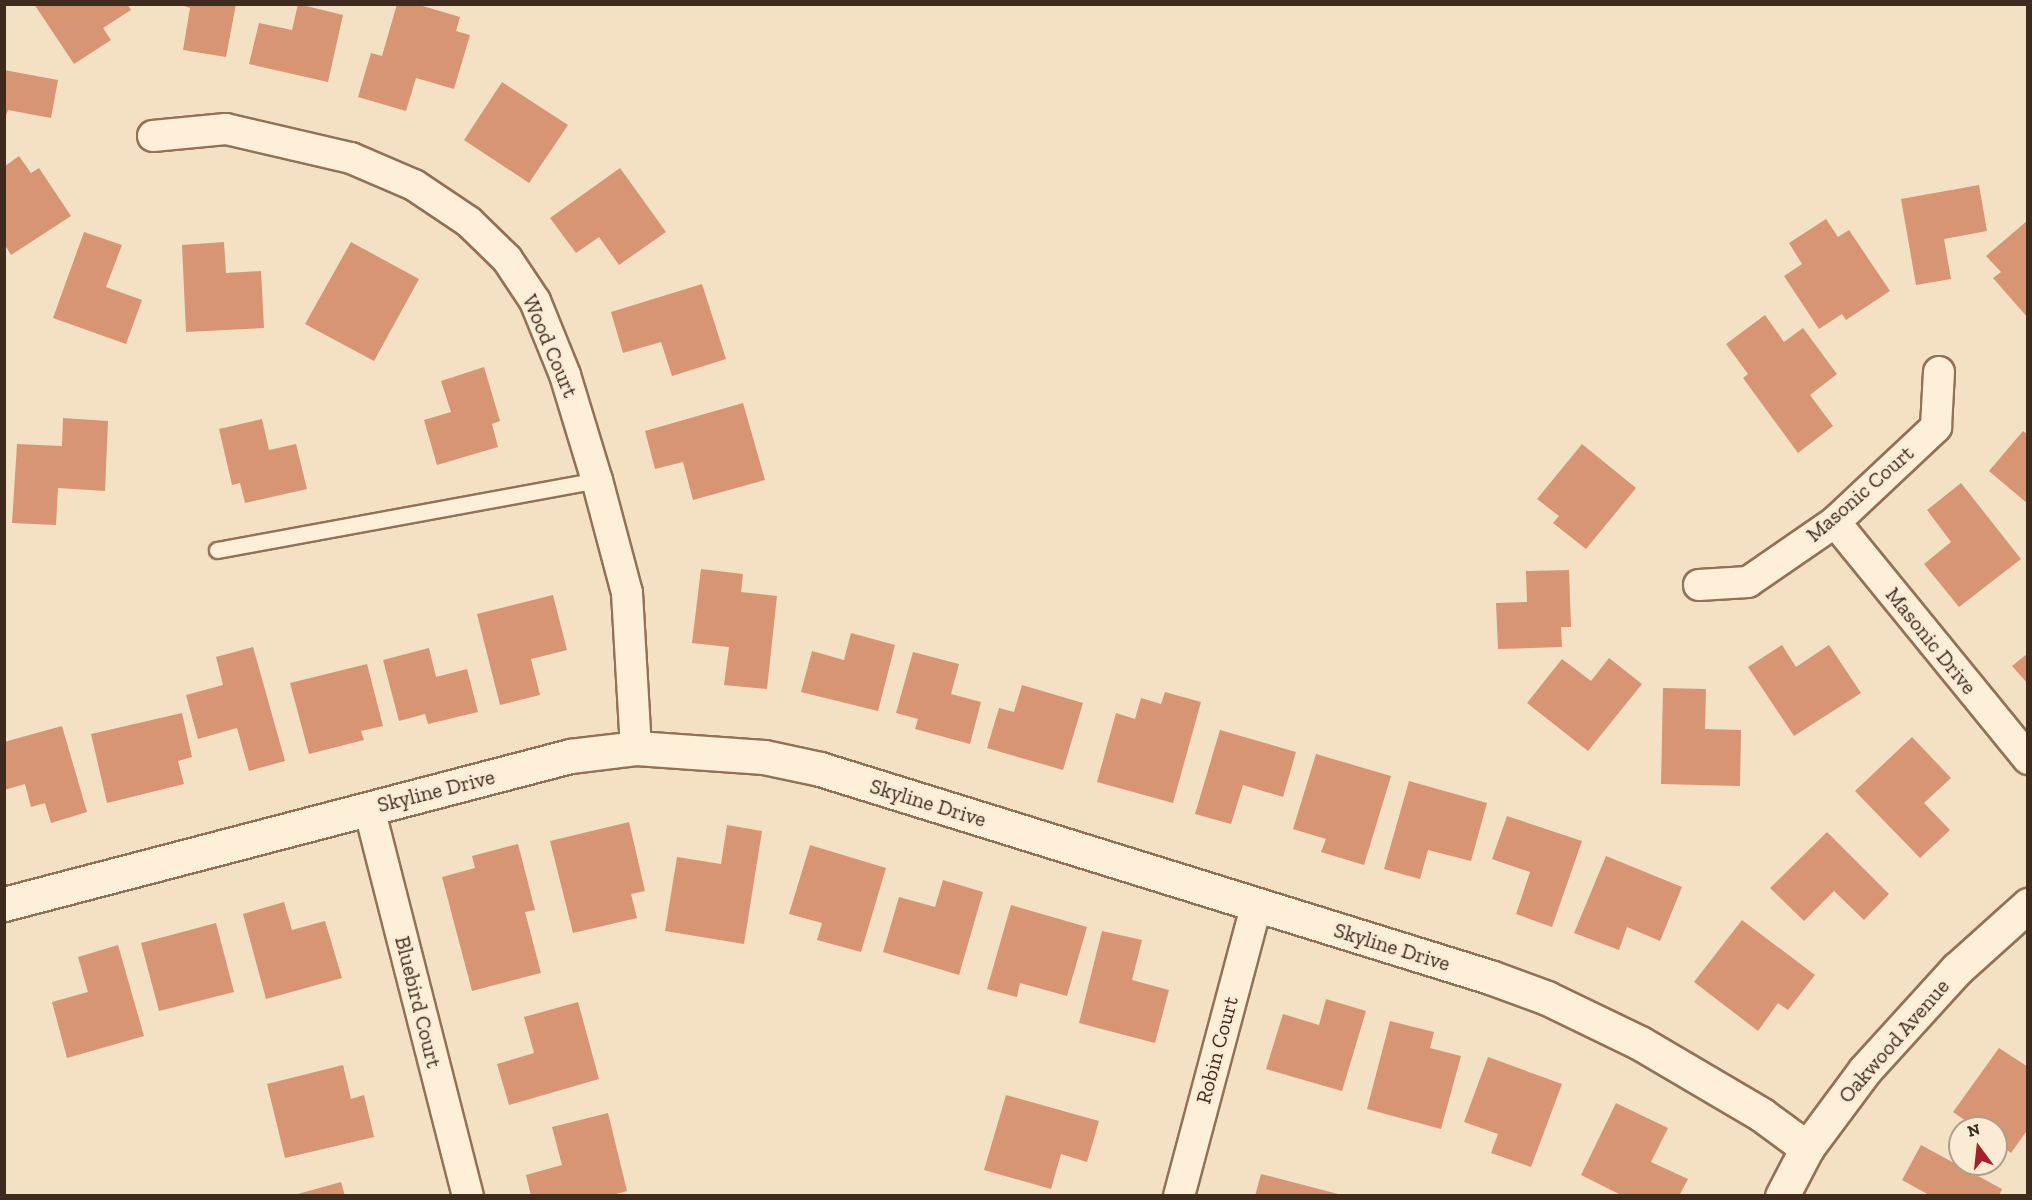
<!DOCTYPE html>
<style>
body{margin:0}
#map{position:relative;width:2032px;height:1200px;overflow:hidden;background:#f4e1c4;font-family:"Zilla Slab",serif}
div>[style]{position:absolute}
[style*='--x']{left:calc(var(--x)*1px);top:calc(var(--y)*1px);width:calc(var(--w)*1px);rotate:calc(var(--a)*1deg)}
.building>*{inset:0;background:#d79574}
.roads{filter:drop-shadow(2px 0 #927157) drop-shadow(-2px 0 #927157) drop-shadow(0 2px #927157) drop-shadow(0 -2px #927157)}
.lane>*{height:15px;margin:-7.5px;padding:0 7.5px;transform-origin:7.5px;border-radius:7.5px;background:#fdefd8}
.street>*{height:30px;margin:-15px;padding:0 15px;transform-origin:15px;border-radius:15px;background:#fdefd8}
.secondary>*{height:33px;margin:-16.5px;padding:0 16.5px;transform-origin:16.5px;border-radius:16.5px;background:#fdefd8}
span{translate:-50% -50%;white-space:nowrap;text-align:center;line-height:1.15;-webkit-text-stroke:5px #faecd4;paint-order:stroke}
.street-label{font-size:21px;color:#3f2b1d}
.frame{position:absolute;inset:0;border:6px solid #3f2b1d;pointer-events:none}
.north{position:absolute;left:1948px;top:1116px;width:60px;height:60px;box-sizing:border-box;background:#faecd4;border:2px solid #af9f8b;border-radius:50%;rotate:345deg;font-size:16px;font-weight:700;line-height:24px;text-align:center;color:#3f2b1d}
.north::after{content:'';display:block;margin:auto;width:21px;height:27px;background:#a91e2b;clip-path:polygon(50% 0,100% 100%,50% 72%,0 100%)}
</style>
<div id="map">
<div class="building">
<i style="clip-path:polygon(34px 4px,127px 4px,131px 10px,103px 28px,111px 40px,74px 64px)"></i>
<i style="clip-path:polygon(236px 4px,226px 57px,183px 50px,190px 8px,178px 4px)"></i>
<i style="clip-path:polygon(298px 4px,343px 15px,328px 82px,249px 64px,259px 23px,292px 30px)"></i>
<i style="clip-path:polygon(397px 4px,416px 4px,460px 17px,456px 31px,470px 35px,454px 89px,416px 78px,406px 111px,358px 97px,371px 53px,382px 56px)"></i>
<i style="clip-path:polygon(4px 70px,58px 80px,51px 118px,8px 110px,4px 121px)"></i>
<i style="clip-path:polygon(502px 82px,568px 125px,529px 183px,464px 140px)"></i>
<i style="clip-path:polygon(19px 156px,31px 173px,39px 168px,71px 216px,11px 255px,5px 245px,5px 166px)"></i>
<i style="clip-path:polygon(620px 168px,666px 232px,619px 265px,599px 237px,576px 253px,550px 218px)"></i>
<i style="clip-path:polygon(1979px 185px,1987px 231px,1944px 239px,1951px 279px,1916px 285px,1901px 199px)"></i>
<i style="clip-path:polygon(1826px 219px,1838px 237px,1849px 230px,1890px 291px,1846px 320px,1842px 314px,1819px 329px,1784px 276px,1802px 264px,1789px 243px)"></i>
<i style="clip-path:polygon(2028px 220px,2028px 318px,1993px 278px,2001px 272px,1986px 256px)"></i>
<i style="clip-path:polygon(84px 232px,122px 245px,106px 287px,142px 300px,126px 344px,53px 318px)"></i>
<i style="clip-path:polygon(224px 242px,226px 273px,261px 271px,264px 328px,186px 332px,182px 245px)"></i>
<i style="clip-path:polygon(351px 242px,419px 279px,374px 361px,305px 324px)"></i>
<i style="clip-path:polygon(702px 284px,726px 359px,672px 376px,661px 342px,623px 353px,611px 312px)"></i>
<i style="clip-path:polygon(1765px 315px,1784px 342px,1803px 328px,1837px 374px,1810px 395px,1833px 426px,1798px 453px,1743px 378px,1748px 374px,1726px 344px)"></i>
<i style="clip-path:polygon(484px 367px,500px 421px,492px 424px,498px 447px,437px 465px,424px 420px,451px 412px,441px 381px)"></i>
<i style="clip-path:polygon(743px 403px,765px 480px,693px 500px,683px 462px,655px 469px,645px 431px)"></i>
<i style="clip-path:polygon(63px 418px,108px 421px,105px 491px,58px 488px,56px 525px,12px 523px,17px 444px,62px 446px)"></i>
<i style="clip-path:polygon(262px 419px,269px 450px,296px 444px,307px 489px,245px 503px,240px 483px,232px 485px,219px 429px)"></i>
<i style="clip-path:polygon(2023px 431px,2028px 435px,2028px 504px,1989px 471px)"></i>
<i style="clip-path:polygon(1582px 444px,1636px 488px,1586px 549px,1553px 523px,1559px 516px,1537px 499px)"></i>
<i style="clip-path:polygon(1961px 483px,2021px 559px,1959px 607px,1924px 564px,1951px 542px,1927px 510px)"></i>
<i style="clip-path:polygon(701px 569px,743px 574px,741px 592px,777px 596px,767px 689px,724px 685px,729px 647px,692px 643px)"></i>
<i style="clip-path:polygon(1569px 570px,1571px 627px,1561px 627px,1562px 647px,1498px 649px,1496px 603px,1527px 602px,1526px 571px)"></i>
<i style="clip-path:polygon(553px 595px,567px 650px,531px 659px,540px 695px,500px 705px,477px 614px)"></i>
<i style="clip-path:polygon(851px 633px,895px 645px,878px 711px,801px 692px,812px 651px,844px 660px)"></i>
<i style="clip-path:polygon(1782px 645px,1796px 667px,1829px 645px,1861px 693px,1794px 736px,1748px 667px)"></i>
<i style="clip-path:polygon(253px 647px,285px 761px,249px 771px,237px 728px,198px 739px,186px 695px,223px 685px,216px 657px)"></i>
<i style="clip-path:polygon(429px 648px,436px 677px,467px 669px,478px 712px,428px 724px,425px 714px,399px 721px,383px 660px)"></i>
<i style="clip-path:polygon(913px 652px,959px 664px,951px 694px,981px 702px,970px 744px,915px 729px,918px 719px,896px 713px)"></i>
<i style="clip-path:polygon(2028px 653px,2028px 684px,2012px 666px)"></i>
<i style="clip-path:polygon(1609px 658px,1642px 684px,1588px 751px,1527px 703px,1562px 659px,1591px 681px)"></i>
<i style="clip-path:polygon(367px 664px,383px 726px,361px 731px,364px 740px,309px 754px,290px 683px)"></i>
<i style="clip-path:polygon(1022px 685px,1083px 703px,1063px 770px,987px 748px,999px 708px,1014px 712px)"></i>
<i style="clip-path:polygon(1663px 688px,1706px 689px,1705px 729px,1741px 730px,1740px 786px,1661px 784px)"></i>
<i style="clip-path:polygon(1165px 692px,1201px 702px,1173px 803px,1097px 782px,1116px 713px,1135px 719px,1141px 698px,1161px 704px)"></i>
<i style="clip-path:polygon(182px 713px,192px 757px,178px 761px,184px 784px,107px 803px,91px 734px)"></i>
<i style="clip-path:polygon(62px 726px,87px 812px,51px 823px,45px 803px,31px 807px,25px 784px,4px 790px,4px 742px)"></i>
<i style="clip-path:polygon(1220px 730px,1296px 752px,1283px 797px,1243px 785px,1231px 824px,1195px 814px)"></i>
<i style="clip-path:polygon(1912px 737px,1951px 778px,1924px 803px,1950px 830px,1920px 858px,1855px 791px)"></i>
<i style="clip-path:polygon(1316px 754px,1391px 776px,1364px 865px,1321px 852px,1326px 839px,1293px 829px)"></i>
<i style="clip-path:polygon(1409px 781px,1487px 803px,1471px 861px,1428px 850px,1420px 879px,1384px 869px)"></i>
<i style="clip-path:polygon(1507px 816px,1582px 841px,1552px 927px,1516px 914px,1530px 872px,1492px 859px)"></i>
<i style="clip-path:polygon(629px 822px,645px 891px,631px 894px,637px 918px,573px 933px,550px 841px)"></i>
<i style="clip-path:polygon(727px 825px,762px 831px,744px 944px,665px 931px,677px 857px,721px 864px)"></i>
<i style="clip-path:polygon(1827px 832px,1889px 894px,1864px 920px,1834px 891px,1804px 921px,1770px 888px)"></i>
<i style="clip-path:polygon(518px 844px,535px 910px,525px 912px,541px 973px,472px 991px,442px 877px,475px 868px,472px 856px)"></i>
<i style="clip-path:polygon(810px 845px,886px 868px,861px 952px,817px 940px,822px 923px,789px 914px)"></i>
<i style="clip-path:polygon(1606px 856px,1682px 887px,1660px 941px,1627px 927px,1619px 950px,1574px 933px)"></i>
<i style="clip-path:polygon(943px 880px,983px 892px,959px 975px,883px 952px,899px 897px,935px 907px)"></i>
<i style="clip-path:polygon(284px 902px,292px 930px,325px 921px,342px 978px,266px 999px,243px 914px)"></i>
<i style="clip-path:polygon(1011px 905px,1087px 927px,1067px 996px,1020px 983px,1017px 997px,987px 989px)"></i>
<i style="clip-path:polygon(1742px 920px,1815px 975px,1788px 1010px,1778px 1003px,1758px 1031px,1694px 982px)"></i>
<i style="clip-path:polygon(216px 923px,234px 992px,159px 1011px,141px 943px)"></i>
<i style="clip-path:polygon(1102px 931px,1142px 940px,1132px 980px,1169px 990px,1155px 1043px,1079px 1023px)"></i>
<i style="clip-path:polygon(118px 945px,144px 1036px,67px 1058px,52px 1002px,88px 992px,78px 957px)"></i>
<i style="clip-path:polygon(1326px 999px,1366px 1011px,1342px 1091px,1266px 1069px,1283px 1014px,1319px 1025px)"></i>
<i style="clip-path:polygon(578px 1002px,599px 1079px,509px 1105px,497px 1064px,534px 1053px,524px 1017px)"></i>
<i style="clip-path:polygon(1390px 1021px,1434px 1032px,1430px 1048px,1461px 1056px,1441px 1129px,1367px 1109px)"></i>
<i style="clip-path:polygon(1999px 1048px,2028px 1067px,2028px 1129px,2011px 1153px,1996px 1142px,1996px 1128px,1976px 1128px,1953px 1112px)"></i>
<i style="clip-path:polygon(1488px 1057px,1562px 1084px,1531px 1167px,1491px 1153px,1498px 1134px,1464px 1122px)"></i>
<i style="clip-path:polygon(343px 1065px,351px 1099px,364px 1095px,374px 1137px,285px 1158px,267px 1084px)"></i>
<i style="clip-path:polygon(1006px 1095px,1099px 1121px,1087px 1162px,1061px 1154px,1051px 1189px,984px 1170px)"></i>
<i style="clip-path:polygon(1616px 1103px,1668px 1128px,1651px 1162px,1688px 1179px,1679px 1196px,1623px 1196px,1581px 1175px)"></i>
<i style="clip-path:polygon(608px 1113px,627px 1191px,609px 1196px,531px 1196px,526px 1175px,562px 1165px,552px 1127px)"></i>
<i style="clip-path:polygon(1921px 1145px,2002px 1189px,1999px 1196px,1931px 1196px,1902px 1180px)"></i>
<i style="clip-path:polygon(1261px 1174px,1342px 1195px,1342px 1196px,1255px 1196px)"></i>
<i style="clip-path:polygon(341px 1182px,345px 1196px,294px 1196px,294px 1195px)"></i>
</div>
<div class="roads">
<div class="lane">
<i style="--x:217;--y:550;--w:386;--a:-10.4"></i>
</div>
<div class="street">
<i style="--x:153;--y:136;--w:73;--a:-5.5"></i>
<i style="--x:226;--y:129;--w:128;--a:13.1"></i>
<i style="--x:351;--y:158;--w:69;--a:23.2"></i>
<i style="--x:414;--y:185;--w:66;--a:33.9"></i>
<i style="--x:469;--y:222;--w:53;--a:44.2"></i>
<i style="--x:507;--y:259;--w:50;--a:56.3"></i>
<i style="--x:535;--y:301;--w:80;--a:67.9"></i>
<i style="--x:565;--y:375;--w:110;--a:73.1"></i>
<i style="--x:597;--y:480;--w:117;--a:75.1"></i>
<i style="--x:627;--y:593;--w:155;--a:86.7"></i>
<i style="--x:1835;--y:522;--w:306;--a:50.8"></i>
<i style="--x:1699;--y:585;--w:49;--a:-3.5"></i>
<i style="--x:1748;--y:582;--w:106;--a:-34.6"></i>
<i style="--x:1835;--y:522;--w:139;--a:-43.2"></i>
<i style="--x:1936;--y:427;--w:55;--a:-86.9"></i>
<i style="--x:369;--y:808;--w:400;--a:75.7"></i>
<i style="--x:1179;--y:1196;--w:300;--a:-75.1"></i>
</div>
<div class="secondary">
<i style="--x:4;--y:904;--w:585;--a:-14.65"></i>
<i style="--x:570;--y:756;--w:66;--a:-6.9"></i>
<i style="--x:636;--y:748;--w:128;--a:4"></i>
<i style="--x:764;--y:757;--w:57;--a:12.1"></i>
<i style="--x:820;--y:769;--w:702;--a:17.25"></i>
<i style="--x:1490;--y:977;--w:61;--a:20.2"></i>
<i style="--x:1547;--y:998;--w:103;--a:25.8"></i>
<i style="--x:1640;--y:1043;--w:142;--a:30.5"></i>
<i style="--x:1762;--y:1115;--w:56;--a:36.3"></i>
<i style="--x:1782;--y:1196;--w:54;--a:-62.5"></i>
<i style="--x:1807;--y:1148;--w:97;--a:-53.4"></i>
<i style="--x:1865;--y:1070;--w:137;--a:-47.7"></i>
<i style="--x:1957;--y:969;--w:96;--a:-42"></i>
</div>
</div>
<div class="street-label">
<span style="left:550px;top:346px;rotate:67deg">Wood Court</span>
<span style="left:1860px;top:494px;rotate:-41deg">Masonic Court</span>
<span style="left:1931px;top:641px;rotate:51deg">Masonic Drive</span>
<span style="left:436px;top:791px;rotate:-14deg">Skyline Drive</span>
<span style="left:928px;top:803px;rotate:17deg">Skyline Drive</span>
<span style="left:1392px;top:947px;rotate:17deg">Skyline Drive</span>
<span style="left:418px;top:1002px;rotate:76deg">Bluebird Court</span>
<span style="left:1894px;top:1041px;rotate:-49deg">Oakwood Avenue</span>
<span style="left:1217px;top:1050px;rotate:-75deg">Robin Court</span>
</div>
<div class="frame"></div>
<div class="north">N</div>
</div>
